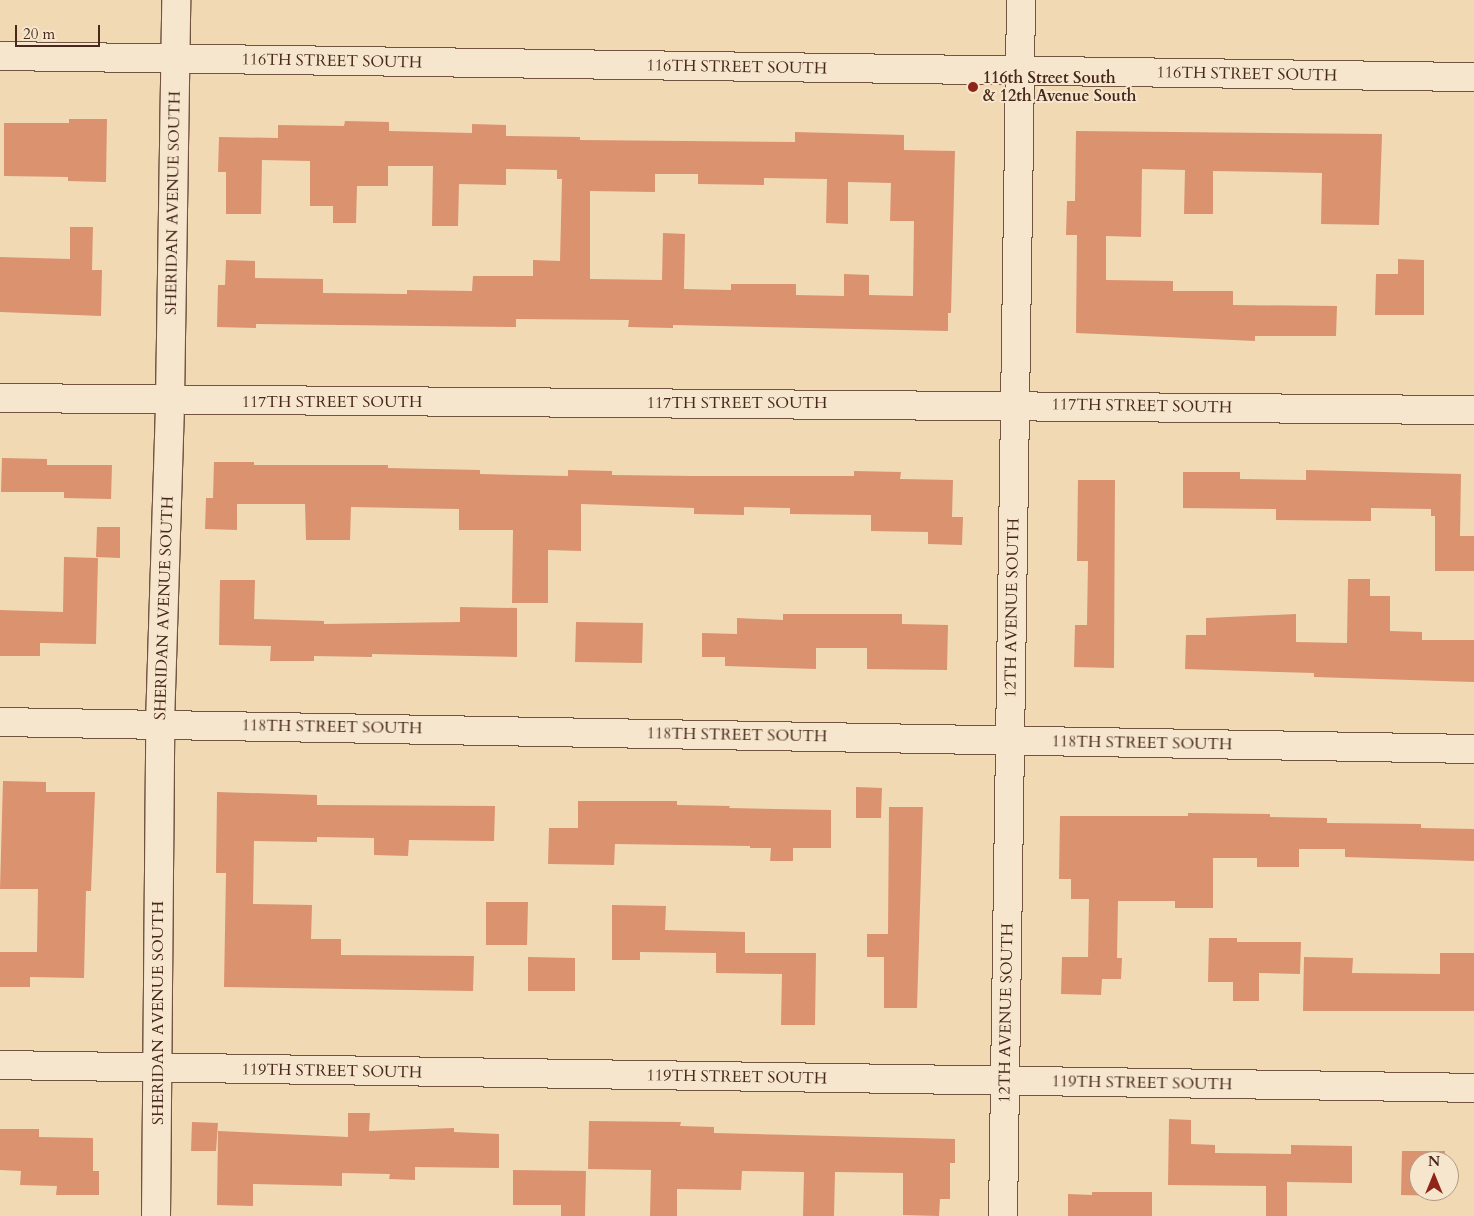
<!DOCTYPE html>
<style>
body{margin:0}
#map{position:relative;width:1474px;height:1216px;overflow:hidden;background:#f1d9b4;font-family:Cardo,serif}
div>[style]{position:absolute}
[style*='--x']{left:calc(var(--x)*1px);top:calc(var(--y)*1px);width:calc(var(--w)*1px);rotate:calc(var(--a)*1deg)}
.building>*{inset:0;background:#db926f}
.roads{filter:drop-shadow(1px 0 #725441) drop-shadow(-1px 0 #725441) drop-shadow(0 1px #725441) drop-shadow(0 -1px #725441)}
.minor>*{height:28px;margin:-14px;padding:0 14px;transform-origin:14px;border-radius:14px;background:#f6e6ce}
.dots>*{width:14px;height:14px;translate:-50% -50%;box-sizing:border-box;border:2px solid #f6e6ce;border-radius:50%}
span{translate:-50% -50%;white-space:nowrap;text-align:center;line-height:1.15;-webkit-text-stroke:4px #f6e6ce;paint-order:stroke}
.street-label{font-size:16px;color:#47281b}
.poi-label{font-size:16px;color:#47281b;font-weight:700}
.left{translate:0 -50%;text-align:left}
.north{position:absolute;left:1409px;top:1151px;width:50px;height:50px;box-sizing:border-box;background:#f6e6ce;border:1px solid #b09a86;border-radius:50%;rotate:0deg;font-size:14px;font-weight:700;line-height:20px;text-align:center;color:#47281b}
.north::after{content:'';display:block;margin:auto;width:18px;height:22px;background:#8f2418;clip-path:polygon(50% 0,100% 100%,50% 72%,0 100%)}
.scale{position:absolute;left:15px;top:25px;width:85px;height:22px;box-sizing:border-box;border:2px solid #47281b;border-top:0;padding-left:6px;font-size:15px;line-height:18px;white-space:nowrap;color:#47281b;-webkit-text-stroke:4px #f6e6ce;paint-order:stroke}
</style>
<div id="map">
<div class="building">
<i style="clip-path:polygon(69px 119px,107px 119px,106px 182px,68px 181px,68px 177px,4px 176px,4px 123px,69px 123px)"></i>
<i style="clip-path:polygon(evenodd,345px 121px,389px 122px,389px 131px,472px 133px,472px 124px,506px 125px,506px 136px,580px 137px,580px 140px,795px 142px,795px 132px,904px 135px,904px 150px,955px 151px,951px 313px,948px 313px,948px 331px,673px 325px,673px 328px,628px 327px,629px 320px,516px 319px,516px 327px,256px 324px,256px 328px,217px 327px,218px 285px,225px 285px,226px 260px,255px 261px,255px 278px,323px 279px,323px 293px,407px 294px,407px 290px,472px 291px,473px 276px,533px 276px,533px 260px,560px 261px,562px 179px,557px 179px,557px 170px,506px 169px,506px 185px,459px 184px,458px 226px,432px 226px,433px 166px,388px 166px,388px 186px,357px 186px,356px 223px,333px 223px,333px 206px,310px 206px,310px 161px,262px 160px,261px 214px,226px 214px,226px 172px,218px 172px,219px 137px,278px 138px,278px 125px,344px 126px,345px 121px,655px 174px,698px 174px,698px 184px,764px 185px,764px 178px,827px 179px,826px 223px,848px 224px,848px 182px,891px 183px,890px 221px,914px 221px,913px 296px,869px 295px,869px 275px,844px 274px,844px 296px,796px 295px,796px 284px,731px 284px,731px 290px,684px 289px,685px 234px,663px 233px,662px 280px,590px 279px,590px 191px,655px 192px,655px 174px)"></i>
<i style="clip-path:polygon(1076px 131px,1382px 134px,1379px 225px,1321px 224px,1322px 173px,1213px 171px,1213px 214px,1184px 214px,1185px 170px,1142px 169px,1141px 237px,1106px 236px,1106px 280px,1173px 281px,1173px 291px,1233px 291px,1233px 305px,1337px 306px,1336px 336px,1255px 336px,1255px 341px,1076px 333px,1077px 235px,1066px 235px,1067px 201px,1075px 201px)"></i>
<i style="clip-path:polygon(70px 227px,93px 227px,92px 270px,102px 270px,101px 316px,0 312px,0 257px,70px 259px)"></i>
<i style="clip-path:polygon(1398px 259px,1424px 260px,1424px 315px,1375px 315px,1376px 274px,1398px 274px)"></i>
<i style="clip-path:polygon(2px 458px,47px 459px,47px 465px,112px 465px,111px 499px,64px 498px,64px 492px,1px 492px)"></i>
<i style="clip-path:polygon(214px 462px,254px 462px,254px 465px,388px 465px,388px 468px,480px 470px,480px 474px,568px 476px,568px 470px,612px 471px,612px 475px,694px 476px,854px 476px,854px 471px,901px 472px,900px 479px,953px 480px,952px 517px,963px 517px,962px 545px,928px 544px,928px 532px,871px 531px,871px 515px,790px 514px,790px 508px,744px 507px,744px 515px,694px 514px,694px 508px,581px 504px,581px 551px,548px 550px,548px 603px,512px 603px,513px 530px,459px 530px,459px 509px,351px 507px,350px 540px,306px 540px,305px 504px,237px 504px,237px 530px,205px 529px,206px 498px,213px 498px)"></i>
<i style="clip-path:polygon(1306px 470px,1461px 474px,1460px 536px,1474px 536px,1474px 571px,1435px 571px,1435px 516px,1431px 516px,1431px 509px,1371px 508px,1371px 521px,1276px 520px,1276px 509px,1183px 508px,1183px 472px,1240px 472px,1240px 479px,1306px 480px)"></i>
<i style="clip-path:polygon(1078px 480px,1115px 480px,1114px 668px,1074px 667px,1075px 625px,1087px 625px,1088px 561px,1077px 561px)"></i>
<i style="clip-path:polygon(97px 527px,120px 527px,120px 558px,96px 557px)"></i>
<i style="clip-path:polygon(64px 557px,98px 558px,96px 644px,40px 643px,40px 656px,0 656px,0 610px,63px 612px)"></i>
<i style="clip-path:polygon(1348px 579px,1370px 579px,1370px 596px,1390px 596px,1390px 631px,1422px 632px,1422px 640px,1474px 640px,1474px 682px,1314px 677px,1314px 673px,1185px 669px,1186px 635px,1206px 635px,1206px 618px,1296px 614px,1296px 642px,1347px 643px)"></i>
<i style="clip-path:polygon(220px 580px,255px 580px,254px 619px,324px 621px,324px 624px,460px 622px,460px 607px,517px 608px,517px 657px,372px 654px,372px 657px,314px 656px,314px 661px,270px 661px,271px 646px,219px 645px)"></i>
<i style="clip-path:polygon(783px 614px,902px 614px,902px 624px,948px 625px,947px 670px,867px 669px,867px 648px,816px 648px,816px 669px,725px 666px,725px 657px,702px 657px,702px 633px,737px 634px,737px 618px,783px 620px)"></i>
<i style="clip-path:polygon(576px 622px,643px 623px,642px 663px,575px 662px)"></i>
<i style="clip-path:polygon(3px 781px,46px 782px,46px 792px,95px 792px,91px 891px,86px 891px,84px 978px,30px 977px,30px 987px,0 987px,0 952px,37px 952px,38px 889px,0 889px)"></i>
<i style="clip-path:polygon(856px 787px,882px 788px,881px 818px,856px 818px)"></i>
<i style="clip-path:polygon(217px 792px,317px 795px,317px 805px,495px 806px,494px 841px,409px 840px,408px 856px,374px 855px,374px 838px,317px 837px,317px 842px,254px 841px,253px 904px,312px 905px,311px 939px,341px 939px,341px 955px,474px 956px,473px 991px,224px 987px,226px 873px,216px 873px)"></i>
<i style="clip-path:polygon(578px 801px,677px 801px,677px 805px,730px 806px,729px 808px,831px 810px,831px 848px,793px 848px,793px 861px,770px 861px,771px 848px,750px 848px,750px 846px,615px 844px,614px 865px,548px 864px,549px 828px,578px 828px)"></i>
<i style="clip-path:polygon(889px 807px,923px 807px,917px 1008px,884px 1008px,884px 957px,867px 957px,867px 934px,888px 934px)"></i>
<i style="clip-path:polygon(1188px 813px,1270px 814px,1270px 817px,1327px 818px,1327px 823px,1421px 824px,1421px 828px,1474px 829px,1474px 861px,1345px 857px,1345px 849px,1299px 849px,1299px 867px,1257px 867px,1257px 858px,1213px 858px,1213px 908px,1175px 908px,1175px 901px,1118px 901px,1117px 958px,1122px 958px,1121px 979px,1102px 979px,1101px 995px,1061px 994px,1062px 957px,1088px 957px,1089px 899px,1071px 899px,1071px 879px,1059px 879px,1060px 816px,1188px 816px)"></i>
<i style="clip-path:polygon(486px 902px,528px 902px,527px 945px,486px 945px)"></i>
<i style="clip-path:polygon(612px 905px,666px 906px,665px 930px,745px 932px,745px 953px,816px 953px,815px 1025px,781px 1025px,782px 974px,716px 973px,716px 953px,640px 952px,640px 960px,612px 960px)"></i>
<i style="clip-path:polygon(1209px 938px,1237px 938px,1237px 942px,1301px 942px,1300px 974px,1259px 973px,1259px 1001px,1233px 1001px,1233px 982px,1208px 982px)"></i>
<i style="clip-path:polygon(1440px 953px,1474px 953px,1474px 1011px,1303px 1011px,1304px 957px,1353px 958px,1352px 973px,1440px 974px)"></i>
<i style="clip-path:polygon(528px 957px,575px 958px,575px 991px,528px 991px)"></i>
<i style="clip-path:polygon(348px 1113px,370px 1113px,369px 1131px,454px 1128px,454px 1132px,499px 1134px,499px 1168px,415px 1167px,415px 1180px,389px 1179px,390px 1174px,342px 1173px,342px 1186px,253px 1184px,253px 1206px,217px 1205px,218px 1131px,348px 1137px)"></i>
<i style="clip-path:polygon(1169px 1119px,1191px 1120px,1191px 1144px,1215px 1145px,1215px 1153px,1291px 1154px,1291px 1145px,1352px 1146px,1352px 1183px,1287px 1182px,1287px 1216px,1266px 1216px,1266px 1186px,1168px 1185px)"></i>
<i style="clip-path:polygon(589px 1121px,681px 1122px,680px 1126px,714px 1127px,714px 1133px,955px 1139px,955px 1163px,950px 1163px,950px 1199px,940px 1199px,939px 1216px,903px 1215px,903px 1173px,835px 1172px,834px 1216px,803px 1216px,804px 1172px,742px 1171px,741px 1190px,677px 1189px,677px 1216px,650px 1216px,651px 1170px,588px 1169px)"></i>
<i style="clip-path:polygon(192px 1122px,218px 1123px,216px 1151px,191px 1151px)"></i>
<i style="clip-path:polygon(0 1129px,39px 1129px,39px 1137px,93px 1138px,93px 1171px,99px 1171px,99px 1195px,56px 1195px,57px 1186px,20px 1185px,21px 1171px,0 1170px)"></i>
<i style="clip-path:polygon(1402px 1151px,1445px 1151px,1445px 1161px,1419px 1161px,1419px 1191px,1445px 1191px,1445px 1196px,1401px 1195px)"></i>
<i style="clip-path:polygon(513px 1170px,586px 1171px,585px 1216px,561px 1216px,561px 1205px,513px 1205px)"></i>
<i style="clip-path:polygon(1092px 1192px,1152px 1192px,1152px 1216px,1068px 1216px,1068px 1194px,1092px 1195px)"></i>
</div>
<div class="roads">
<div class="minor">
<i style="--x:0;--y:56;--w:1474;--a:0.82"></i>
<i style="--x:0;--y:398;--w:1474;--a:0.47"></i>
<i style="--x:0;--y:722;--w:1474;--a:1.05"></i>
<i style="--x:0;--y:1065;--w:1474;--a:0.89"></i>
<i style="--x:156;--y:1216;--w:492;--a:-89.5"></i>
<i style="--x:160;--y:724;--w:323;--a:-88.2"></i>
<i style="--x:170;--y:401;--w:401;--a:-89.1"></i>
<i style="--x:1003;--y:1216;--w:1216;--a:-89.15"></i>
</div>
</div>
<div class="dots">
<i style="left:973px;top:87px;background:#8f2418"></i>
</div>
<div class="street-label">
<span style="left:332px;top:61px;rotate:1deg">116TH STREET SOUTH</span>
<span style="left:737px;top:67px;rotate:1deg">116TH STREET SOUTH</span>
<span style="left:1247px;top:74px;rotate:1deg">116TH STREET SOUTH</span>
<span style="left:173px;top:203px;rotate:-89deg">SHERIDAN AVENUE SOUTH</span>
<span style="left:332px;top:402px">117TH STREET SOUTH</span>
<span style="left:737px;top:403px">117TH STREET SOUTH</span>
<span style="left:1142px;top:406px;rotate:1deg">117TH STREET SOUTH</span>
<span style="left:164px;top:608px;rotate:-88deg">SHERIDAN AVENUE SOUTH</span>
<span style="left:1012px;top:608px;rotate:-89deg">12TH AVENUE SOUTH</span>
<span style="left:332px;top:727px;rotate:1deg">118TH STREET SOUTH</span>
<span style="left:737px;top:735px;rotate:1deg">118TH STREET SOUTH</span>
<span style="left:1142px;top:743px;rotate:1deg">118TH STREET SOUTH</span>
<span style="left:158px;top:1013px;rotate:-90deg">SHERIDAN AVENUE SOUTH</span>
<span style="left:1006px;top:1013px;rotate:-89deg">12TH AVENUE SOUTH</span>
<span style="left:332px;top:1071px;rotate:1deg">119TH STREET SOUTH</span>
<span style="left:737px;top:1077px;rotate:1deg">119TH STREET SOUTH</span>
<span style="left:1142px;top:1083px;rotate:1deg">119TH STREET SOUTH</span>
</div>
<div class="poi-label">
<span class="left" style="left:983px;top:87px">116th Street South<br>&amp; 12th Avenue South</span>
</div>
<div class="north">N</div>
<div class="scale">20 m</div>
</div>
